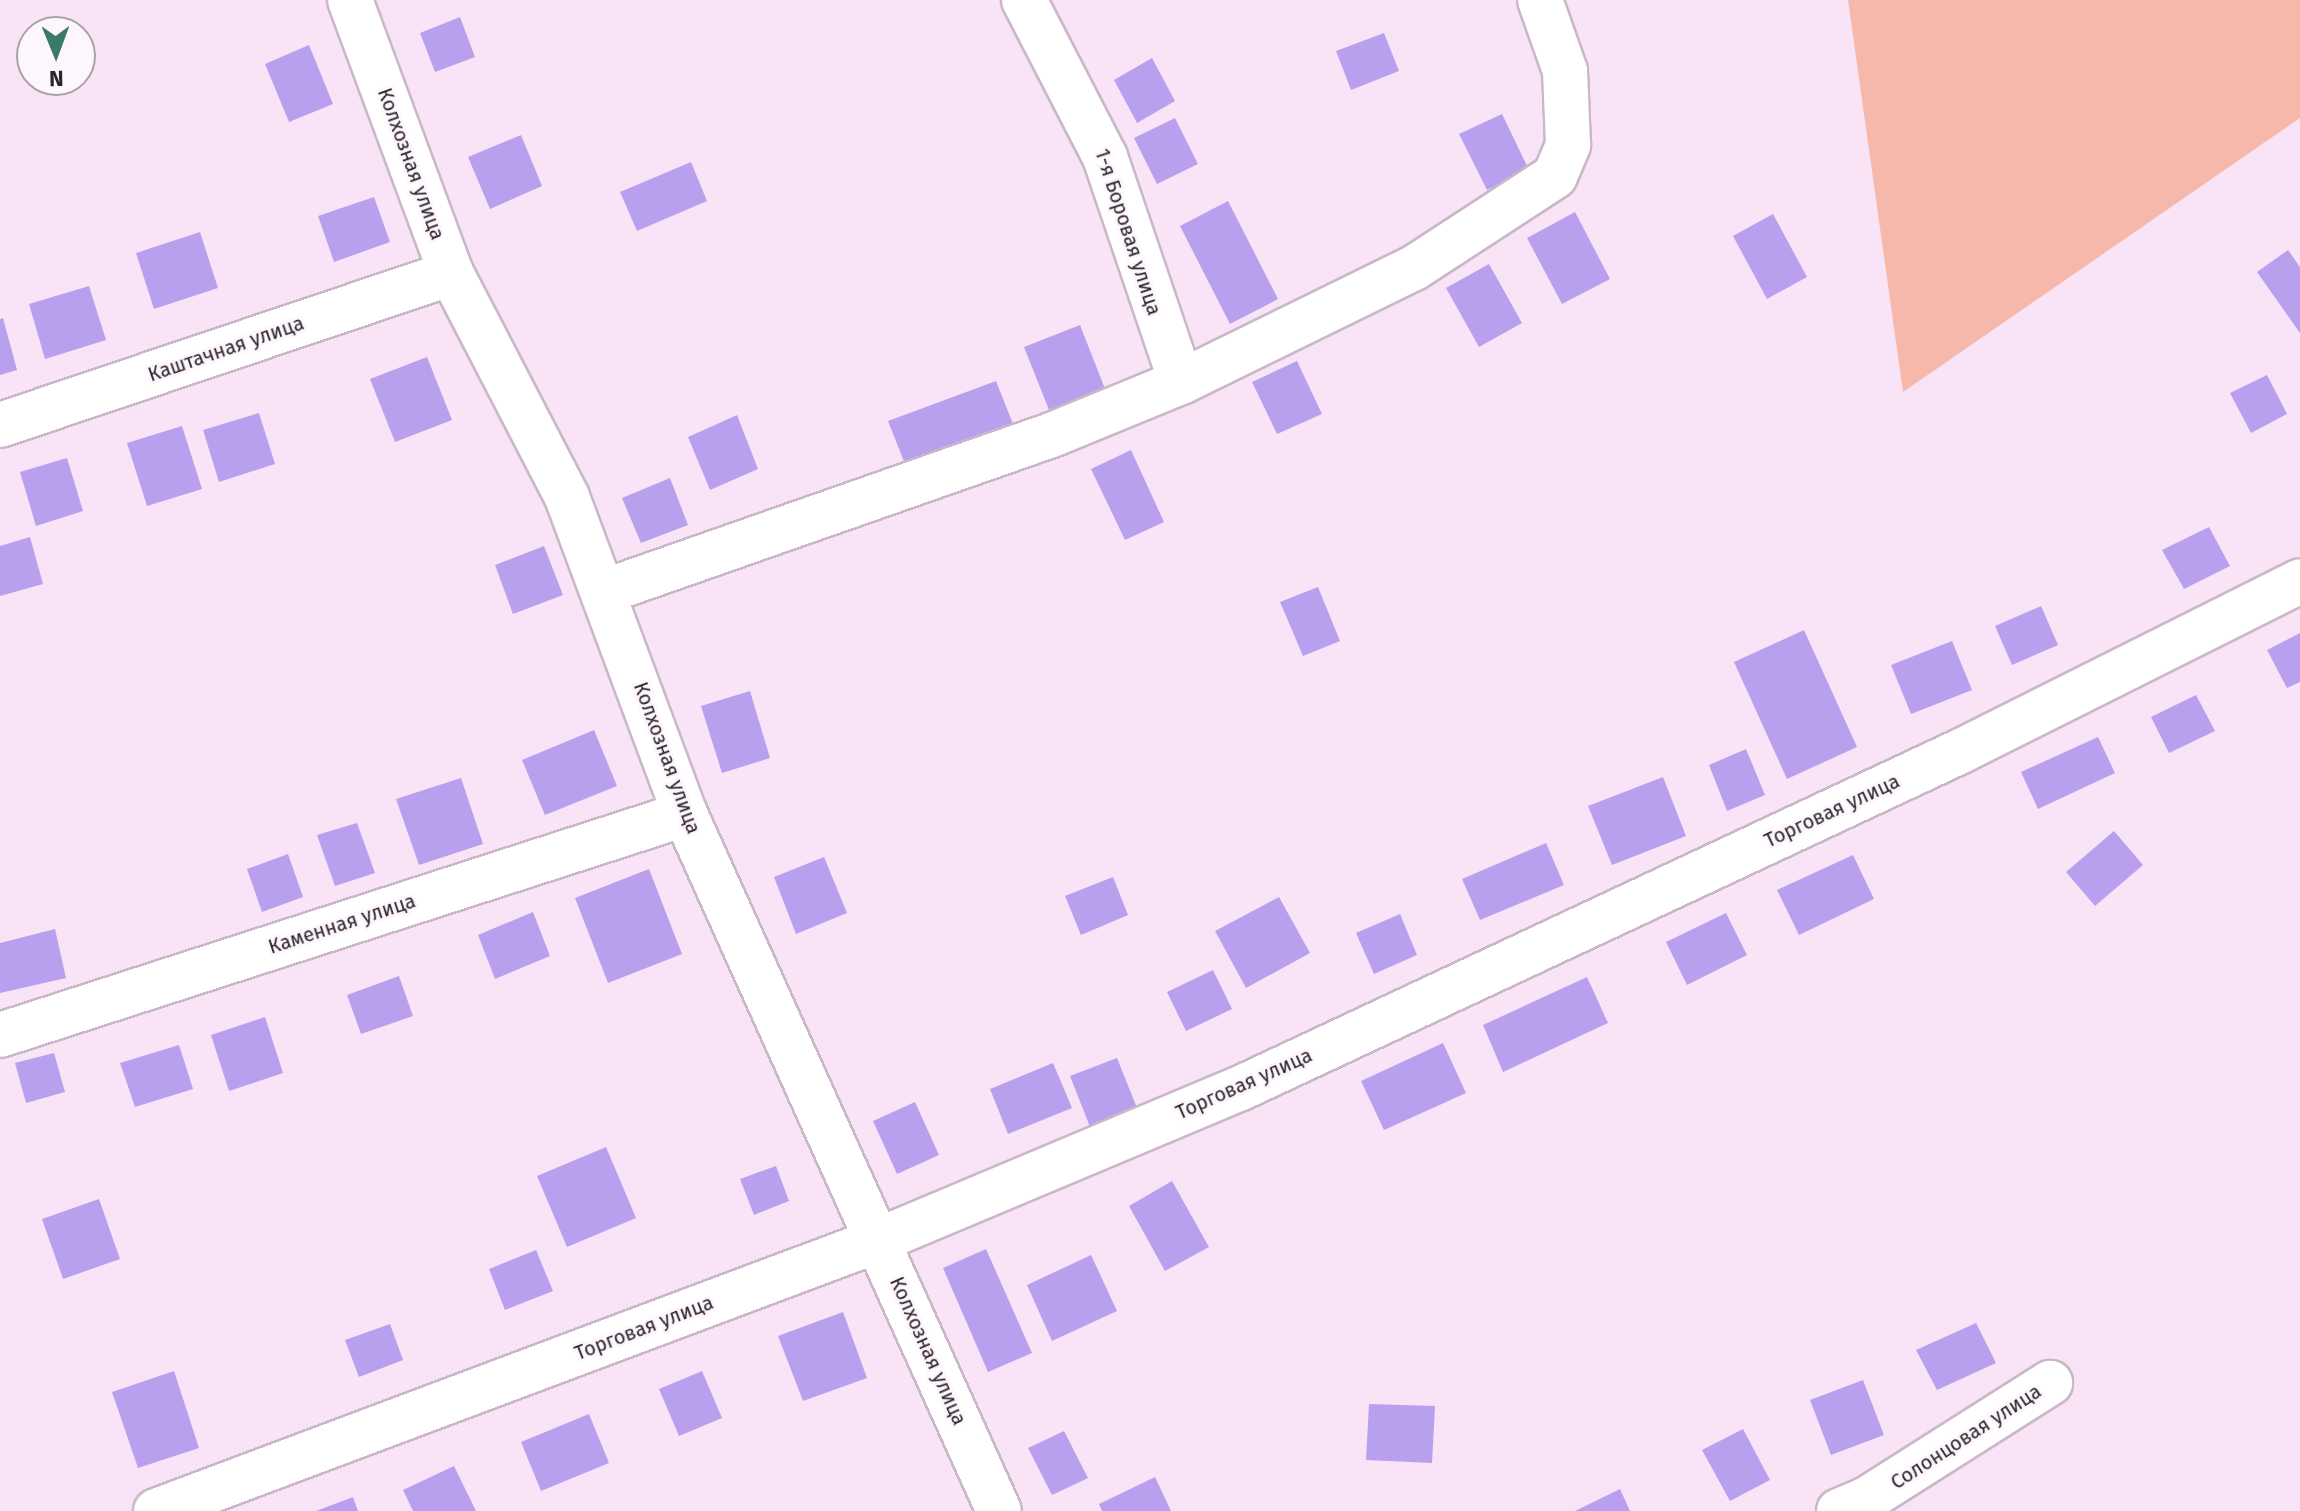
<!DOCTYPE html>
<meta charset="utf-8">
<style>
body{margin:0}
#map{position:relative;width:2300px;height:1511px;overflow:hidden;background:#f8e4f6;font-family:"Fira Sans",sans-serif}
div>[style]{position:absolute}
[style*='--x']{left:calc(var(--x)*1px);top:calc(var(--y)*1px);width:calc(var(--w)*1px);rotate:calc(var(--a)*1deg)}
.green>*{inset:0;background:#f6b8ab}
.building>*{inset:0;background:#b9a0ee}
.roads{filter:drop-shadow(2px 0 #cab7c8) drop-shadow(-2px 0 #cab7c8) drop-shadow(0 2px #cab7c8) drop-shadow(0 -2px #cab7c8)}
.street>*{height:44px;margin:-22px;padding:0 22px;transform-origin:22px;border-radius:22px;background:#fff}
span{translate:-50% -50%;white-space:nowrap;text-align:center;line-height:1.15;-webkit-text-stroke:6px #fef6fd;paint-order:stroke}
.street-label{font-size:20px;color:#2c252c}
.north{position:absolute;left:16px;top:16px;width:80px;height:80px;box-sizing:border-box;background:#fef6fd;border:2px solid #aaa2a9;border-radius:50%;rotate:179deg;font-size:22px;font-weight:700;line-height:32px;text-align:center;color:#2c252c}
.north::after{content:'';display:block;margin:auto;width:28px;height:36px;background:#3a7a69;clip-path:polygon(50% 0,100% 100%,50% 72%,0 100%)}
</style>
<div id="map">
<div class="green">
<i style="clip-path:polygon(1848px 0,2300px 0,2300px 118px,1903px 392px)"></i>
</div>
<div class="building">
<i style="clip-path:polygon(460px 17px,475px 57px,435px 72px,420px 33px)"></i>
<i style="clip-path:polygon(1384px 33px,1399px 71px,1351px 90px,1336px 51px)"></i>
<i style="clip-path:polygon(309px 45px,333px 104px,289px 122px,265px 64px)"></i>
<i style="clip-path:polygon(1152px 58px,1175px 101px,1137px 123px,1114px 80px)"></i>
<i style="clip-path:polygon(1502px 114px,1529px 170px,1487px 190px,1459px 134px)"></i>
<i style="clip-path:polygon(1175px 118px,1198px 164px,1157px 184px,1134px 138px)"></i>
<i style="clip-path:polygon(521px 135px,542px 186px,490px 209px,468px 157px)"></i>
<i style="clip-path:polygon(691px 162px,707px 201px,637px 231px,620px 192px)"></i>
<i style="clip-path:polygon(374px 197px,390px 242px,334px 262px,318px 216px)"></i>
<i style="clip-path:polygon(1228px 201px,1278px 299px,1230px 324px,1180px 226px)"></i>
<i style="clip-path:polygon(1575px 212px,1610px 279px,1562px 304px,1527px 238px)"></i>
<i style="clip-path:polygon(1773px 214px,1807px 277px,1767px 299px,1733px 236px)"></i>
<i style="clip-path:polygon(200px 232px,218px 288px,154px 309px,136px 253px)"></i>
<i style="clip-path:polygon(2288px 250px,2300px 267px,2300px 333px,2257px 272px)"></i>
<i style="clip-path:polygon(1489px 264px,1522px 323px,1479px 347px,1446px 288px)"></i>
<i style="clip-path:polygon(89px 286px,106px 340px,45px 359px,29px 304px)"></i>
<i style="clip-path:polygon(3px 318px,17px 370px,0 375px,0 319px)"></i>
<i style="clip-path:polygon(1080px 325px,1107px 394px,1051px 415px,1024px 347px)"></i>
<i style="clip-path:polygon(427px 357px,452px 420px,395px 442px,370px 379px)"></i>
<i style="clip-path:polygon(1297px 361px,1322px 414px,1277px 434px,1252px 382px)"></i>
<i style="clip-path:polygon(2267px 375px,2287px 414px,2251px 433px,2230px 393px)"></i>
<i style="clip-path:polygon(996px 381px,1013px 424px,905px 464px,888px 421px)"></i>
<i style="clip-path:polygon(259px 413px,275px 464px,219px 482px,203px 430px)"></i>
<i style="clip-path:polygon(737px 415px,758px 469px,710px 490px,688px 437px)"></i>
<i style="clip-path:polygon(182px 426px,202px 489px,147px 506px,127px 443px)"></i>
<i style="clip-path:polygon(1131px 450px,1164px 522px,1125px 540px,1091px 469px)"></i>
<i style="clip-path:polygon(67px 458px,83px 511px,36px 526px,20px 472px)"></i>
<i style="clip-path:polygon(670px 478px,688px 525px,641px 543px,622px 498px)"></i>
<i style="clip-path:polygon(2209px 527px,2230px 566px,2184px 589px,2162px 550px)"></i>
<i style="clip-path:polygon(30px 537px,43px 584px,0 596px,0 546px)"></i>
<i style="clip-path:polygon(544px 546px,563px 595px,513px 614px,495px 565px)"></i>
<i style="clip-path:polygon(1318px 587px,1340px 641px,1303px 656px,1280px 602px)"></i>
<i style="clip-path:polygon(2041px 606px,2058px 645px,2012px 665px,1995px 626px)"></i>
<i style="clip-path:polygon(1804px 630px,1857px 747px,1787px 779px,1734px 662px)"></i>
<i style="clip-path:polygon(2300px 633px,2300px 682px,2287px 688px,2267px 650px)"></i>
<i style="clip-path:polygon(1952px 641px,1972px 690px,1911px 714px,1891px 665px)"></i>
<i style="clip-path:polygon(750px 691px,770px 758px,722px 773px,701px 706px)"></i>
<i style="clip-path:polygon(2196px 695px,2215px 731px,2169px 753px,2151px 717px)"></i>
<i style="clip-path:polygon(594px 730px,617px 786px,545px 815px,522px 760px)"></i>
<i style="clip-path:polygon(2098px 737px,2115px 773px,2038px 809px,2021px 772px)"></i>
<i style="clip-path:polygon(1746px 749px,1765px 795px,1727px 811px,1709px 765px)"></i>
<i style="clip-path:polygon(1663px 777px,1686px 836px,1612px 865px,1588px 806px)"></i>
<i style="clip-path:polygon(461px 778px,483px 844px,419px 865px,396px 799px)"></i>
<i style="clip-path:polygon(357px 823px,375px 873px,335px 886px,317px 835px)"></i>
<i style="clip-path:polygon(2114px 831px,2143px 865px,2095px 906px,2066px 872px)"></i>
<i style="clip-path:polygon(1546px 843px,1564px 885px,1480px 920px,1462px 879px)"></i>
<i style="clip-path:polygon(288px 854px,303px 897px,262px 912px,247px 869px)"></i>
<i style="clip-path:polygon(1853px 855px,1874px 899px,1799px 935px,1777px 890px)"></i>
<i style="clip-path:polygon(824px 857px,847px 913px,796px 934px,774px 877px)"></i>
<i style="clip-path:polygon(649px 869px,682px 954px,608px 983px,575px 898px)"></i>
<i style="clip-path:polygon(1113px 877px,1128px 915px,1081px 935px,1065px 896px)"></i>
<i style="clip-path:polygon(1279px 897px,1310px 953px,1246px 988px,1215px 931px)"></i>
<i style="clip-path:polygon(533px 912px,550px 956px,495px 979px,478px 935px)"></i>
<i style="clip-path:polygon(1726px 913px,1747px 955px,1687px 985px,1666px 942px)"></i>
<i style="clip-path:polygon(1400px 914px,1417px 955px,1374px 974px,1356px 933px)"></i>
<i style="clip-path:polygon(55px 929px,66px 978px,0 993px,0 943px)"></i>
<i style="clip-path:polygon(1213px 970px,1232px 1009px,1186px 1031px,1167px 992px)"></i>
<i style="clip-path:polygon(399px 976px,413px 1016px,361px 1034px,347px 995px)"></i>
<i style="clip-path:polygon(1587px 977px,1608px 1023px,1503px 1072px,1483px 1025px)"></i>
<i style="clip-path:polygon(265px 1017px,283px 1073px,229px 1091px,211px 1035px)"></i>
<i style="clip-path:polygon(1443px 1043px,1466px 1093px,1384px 1130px,1361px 1081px)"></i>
<i style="clip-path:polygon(179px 1045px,193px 1089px,135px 1107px,120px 1063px)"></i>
<i style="clip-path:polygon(54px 1053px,65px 1092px,26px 1103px,15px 1063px)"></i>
<i style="clip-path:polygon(1117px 1058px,1139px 1113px,1092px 1132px,1070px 1076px)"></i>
<i style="clip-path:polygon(1053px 1063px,1072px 1108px,1008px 1134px,990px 1089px)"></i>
<i style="clip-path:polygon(915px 1102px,939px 1155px,897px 1174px,873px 1121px)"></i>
<i style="clip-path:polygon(606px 1147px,636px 1218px,567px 1247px,537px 1176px)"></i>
<i style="clip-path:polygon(776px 1166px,789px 1201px,754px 1215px,740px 1179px)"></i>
<i style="clip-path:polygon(1172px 1181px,1209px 1247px,1165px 1271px,1129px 1206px)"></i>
<i style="clip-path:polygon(99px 1199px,120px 1259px,63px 1279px,42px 1219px)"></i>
<i style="clip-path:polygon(986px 1249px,1032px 1353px,988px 1372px,943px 1268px)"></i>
<i style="clip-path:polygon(536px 1250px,553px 1291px,505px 1310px,489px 1269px)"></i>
<i style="clip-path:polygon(1091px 1255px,1117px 1311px,1052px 1341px,1027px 1285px)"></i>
<i style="clip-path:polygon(843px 1312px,867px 1378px,803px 1401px,778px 1336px)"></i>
<i style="clip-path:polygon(1976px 1323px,1996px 1363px,1937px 1390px,1916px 1350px)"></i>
<i style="clip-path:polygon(390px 1324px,403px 1360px,359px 1377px,345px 1340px)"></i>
<i style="clip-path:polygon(174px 1371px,199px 1448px,138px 1468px,112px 1392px)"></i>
<i style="clip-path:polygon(702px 1371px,722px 1418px,679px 1436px,659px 1389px)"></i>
<i style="clip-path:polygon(1863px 1380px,1884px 1435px,1831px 1455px,1810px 1400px)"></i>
<i style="clip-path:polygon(1369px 1404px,1435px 1406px,1432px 1463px,1366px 1460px)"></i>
<i style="clip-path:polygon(589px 1414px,609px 1463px,541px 1491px,521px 1442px)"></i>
<i style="clip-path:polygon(1743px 1429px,1770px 1480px,1730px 1501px,1702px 1450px)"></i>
<i style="clip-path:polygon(1064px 1431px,1088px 1478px,1052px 1495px,1028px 1448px)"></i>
<i style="clip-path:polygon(454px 1466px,476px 1511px,413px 1511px,403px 1490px)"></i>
<i style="clip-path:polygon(1155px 1477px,1171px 1511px,1102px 1511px,1099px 1504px)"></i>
<i style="clip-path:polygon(1620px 1489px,1630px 1511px,1575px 1511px)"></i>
<i style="clip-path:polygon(353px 1497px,358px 1511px,316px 1511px)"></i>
</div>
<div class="roads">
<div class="street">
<i style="--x:350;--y:0;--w:291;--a:69.7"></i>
<i style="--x:451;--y:273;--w:252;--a:62.6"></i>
<i style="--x:567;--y:497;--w:338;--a:69.6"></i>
<i style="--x:685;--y:814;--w:764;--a:65.75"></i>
<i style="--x:1024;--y:0;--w:177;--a:62.7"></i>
<i style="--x:1105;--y:157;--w:237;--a:71.3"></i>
<i style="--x:0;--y:425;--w:476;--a:-18.6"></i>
<i style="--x:606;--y:591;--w:475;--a:-19.3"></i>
<i style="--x:1054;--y:434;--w:137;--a:-22.3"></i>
<i style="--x:1181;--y:382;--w:259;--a:-26.1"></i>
<i style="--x:1414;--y:268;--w:168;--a:-33.1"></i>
<i style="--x:1555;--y:176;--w:34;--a:-67"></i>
<i style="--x:1568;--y:145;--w:74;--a:-92.3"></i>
<i style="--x:1565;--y:71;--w:75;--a:-109.4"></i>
<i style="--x:0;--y:1035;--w:720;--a:-17.88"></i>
<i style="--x:156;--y:1511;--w:772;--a:-20.55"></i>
<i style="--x:879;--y:1240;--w:393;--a:-22.8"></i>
<i style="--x:1241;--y:1088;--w:795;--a:-25.08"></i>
<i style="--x:1961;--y:751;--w:379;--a:-26.6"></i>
<i style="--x:1839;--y:1511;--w:30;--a:-23"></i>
<i style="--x:1867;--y:1499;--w:217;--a:-32.4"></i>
</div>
</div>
<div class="street-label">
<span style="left:411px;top:164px;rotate:70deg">Колхозная улица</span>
<span style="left:1128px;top:232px;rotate:72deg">1-я Боровая улица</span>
<span style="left:226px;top:349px;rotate:-19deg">Каштачная улица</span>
<span style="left:667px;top:758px;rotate:70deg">Колхозная улица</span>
<span style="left:1832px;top:811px;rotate:-25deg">Торговая улица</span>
<span style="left:342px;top:924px;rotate:-18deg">Каменная улица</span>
<span style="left:1244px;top:1084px;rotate:-24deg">Торговая улица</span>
<span style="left:644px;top:1328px;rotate:-21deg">Торговая улица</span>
<span style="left:928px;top:1351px;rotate:66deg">Колхозная улица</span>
<span style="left:1966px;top:1437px;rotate:-33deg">Солонцовая улица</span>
</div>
<div class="north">N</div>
</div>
